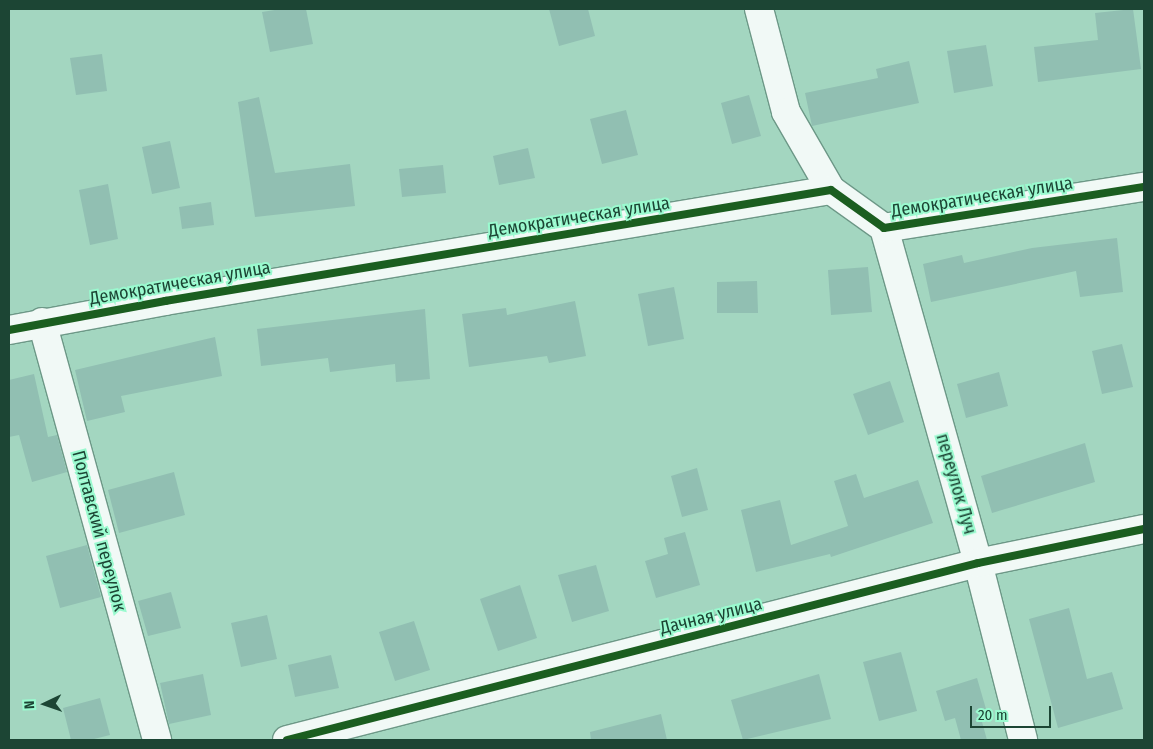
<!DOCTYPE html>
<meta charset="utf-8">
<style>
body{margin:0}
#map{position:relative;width:1153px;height:749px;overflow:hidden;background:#a3d6c0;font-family:"Fira Sans Condensed",sans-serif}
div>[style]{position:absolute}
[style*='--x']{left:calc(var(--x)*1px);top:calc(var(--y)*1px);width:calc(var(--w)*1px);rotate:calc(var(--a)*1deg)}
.building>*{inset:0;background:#91bfb2}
.roads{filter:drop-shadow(1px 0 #6d9887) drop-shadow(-1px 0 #6d9887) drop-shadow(0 1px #6d9887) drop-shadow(0 -1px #6d9887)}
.minor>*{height:28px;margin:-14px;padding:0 14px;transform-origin:14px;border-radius:14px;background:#f1f9f6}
.cycleway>*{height:8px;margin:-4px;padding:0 4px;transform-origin:4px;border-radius:4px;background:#1b5e20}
span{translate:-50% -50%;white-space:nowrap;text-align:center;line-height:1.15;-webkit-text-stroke:4px #9afacf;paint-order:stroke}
.street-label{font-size:18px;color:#1c4534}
.frame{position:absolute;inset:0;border:10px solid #1c4534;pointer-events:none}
.north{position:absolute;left:20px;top:679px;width:50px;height:50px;-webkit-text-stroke:4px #9afacf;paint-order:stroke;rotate:267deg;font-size:14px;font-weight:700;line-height:20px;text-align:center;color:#1c4534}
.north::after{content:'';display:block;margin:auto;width:18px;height:22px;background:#1c4534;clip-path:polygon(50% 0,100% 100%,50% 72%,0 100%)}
.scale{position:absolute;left:970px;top:706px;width:81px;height:22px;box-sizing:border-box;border:2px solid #1c4534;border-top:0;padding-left:6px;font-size:15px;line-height:18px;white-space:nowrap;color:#1c4534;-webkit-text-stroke:4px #9afacf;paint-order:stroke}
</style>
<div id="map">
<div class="building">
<i style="clip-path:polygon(281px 9px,306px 9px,313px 44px,270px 52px,262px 12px)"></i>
<i style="clip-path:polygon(549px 9px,588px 9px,595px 36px,559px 46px)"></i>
<i style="clip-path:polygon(1133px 9px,1141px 69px,1038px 82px,1034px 47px,1098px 40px,1095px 13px)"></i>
<i style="clip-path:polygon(986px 45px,993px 86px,954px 93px,947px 51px)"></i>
<i style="clip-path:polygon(102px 54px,107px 91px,76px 95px,70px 58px)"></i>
<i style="clip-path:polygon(909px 61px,919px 103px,812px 126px,805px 93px,878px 78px,876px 69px)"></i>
<i style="clip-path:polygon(749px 95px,761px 136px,732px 144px,721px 103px)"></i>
<i style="clip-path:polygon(259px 97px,275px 173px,350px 164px,355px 206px,255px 217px,238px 102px)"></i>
<i style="clip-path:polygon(626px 110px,638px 155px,602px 164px,590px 119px)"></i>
<i style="clip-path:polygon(170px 141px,180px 188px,152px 194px,142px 147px)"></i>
<i style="clip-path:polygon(528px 148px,535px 178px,499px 185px,493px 156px)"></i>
<i style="clip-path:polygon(443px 165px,446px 193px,402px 197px,399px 169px)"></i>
<i style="clip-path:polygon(108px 184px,118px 239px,90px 245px,79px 190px)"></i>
<i style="clip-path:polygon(211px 202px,214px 225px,182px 229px,179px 207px)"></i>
<i style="clip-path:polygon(1117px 238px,1123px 292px,1080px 297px,1076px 271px,931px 302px,923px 264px,962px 255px,964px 263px,1032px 248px)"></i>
<i style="clip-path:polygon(868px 267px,872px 312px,831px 315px,828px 270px)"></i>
<i style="clip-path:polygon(757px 281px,758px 313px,717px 313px,717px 282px)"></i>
<i style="clip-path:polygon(674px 287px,684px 339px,648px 346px,638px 294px)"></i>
<i style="clip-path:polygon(575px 301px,586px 356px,549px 363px,547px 356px,469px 367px,462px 314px,506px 308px,507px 315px)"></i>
<i style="clip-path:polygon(425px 309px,430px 379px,396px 382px,395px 364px,330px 372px,328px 358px,261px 366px,257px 329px)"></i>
<i style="clip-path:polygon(215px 337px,222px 376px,121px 396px,125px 412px,87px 421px,75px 370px)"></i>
<i style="clip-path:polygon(1122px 344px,1133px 387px,1102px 394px,1092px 351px)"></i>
<i style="clip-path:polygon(999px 372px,1008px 406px,966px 418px,957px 384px)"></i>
<i style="clip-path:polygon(34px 374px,48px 437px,57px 435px,67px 472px,32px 482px,19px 435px,9px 437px,9px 380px)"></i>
<i style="clip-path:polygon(890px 381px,904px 422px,868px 435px,853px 394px)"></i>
<i style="clip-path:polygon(1085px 443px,1095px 482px,992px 513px,981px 476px)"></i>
<i style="clip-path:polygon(697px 468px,708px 510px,682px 517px,671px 476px)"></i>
<i style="clip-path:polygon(174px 472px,185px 515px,119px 533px,108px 490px)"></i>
<i style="clip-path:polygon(856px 474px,864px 498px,918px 480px,933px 523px,831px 557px,830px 554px,756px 572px,741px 510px,780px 500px,791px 545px,848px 526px,834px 481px)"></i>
<i style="clip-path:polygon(685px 532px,700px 585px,656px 598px,645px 561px,668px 554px,664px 538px)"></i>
<i style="clip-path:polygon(87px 545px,101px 597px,60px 608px,46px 556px)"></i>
<i style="clip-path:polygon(596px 565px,609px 611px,572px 622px,558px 575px)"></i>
<i style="clip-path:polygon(520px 585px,537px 638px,498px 651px,480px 599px)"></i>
<i style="clip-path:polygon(171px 592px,181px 628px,148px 636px,138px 601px)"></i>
<i style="clip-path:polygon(1069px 608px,1087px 679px,1112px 672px,1123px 709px,1058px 728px,1029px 619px)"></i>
<i style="clip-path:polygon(267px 615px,277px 659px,241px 667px,231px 623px)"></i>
<i style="clip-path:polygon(414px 621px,430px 670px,395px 681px,379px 632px)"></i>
<i style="clip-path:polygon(901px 652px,917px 711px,879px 721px,863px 662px)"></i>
<i style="clip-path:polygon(331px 655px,339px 688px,295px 697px,288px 665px)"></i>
<i style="clip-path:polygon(203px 674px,211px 715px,169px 724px,160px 683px)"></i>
<i style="clip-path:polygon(819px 674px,831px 719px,743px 740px,731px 700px)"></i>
<i style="clip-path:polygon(977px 678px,986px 709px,979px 711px,987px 740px,961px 740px,955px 718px,945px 721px,936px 691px)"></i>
<i style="clip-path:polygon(100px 698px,110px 735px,90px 740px,71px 740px,63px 708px)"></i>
<i style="clip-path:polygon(661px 714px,667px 740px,591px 740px,590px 732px)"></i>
</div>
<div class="roads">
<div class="minor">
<i style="--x:759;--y:9;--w:106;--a:75.3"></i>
<i style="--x:786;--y:112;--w:90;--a:60"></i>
<i style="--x:884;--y:228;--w:348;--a:74.3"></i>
<i style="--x:978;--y:563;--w:183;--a:75.7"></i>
<i style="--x:42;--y:322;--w:434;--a:74.6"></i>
<i style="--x:9;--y:330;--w:159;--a:-10.5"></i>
<i style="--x:165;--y:301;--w:675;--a:-9.46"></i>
<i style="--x:831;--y:190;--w:65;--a:35.6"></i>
<i style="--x:884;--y:228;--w:263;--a:-9"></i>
<i style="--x:287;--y:740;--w:713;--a:-14.37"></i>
<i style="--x:978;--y:563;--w:169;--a:-11.6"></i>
</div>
</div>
<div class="cycleway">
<i style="--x:9;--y:330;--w:159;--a:-10.5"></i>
<i style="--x:165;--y:301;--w:675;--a:-9.46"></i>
<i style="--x:831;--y:190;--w:65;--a:35.6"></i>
<i style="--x:884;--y:228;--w:263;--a:-9"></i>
<i style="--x:287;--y:740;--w:713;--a:-14.37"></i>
<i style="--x:978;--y:563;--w:169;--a:-11.6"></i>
</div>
<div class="street-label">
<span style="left:982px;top:197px;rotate:-9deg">Демократическая улица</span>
<span style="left:579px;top:217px;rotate:-9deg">Демократическая улица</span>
<span style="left:180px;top:283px;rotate:-10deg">Демократическая улица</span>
<span style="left:956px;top:484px;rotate:74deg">переулок Луч</span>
<span style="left:99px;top:531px;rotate:75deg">Полтавский переулок</span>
<span style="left:711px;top:616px;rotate:-14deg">Дачная улица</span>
</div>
<div class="frame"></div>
<div class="north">N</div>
<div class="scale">20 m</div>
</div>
